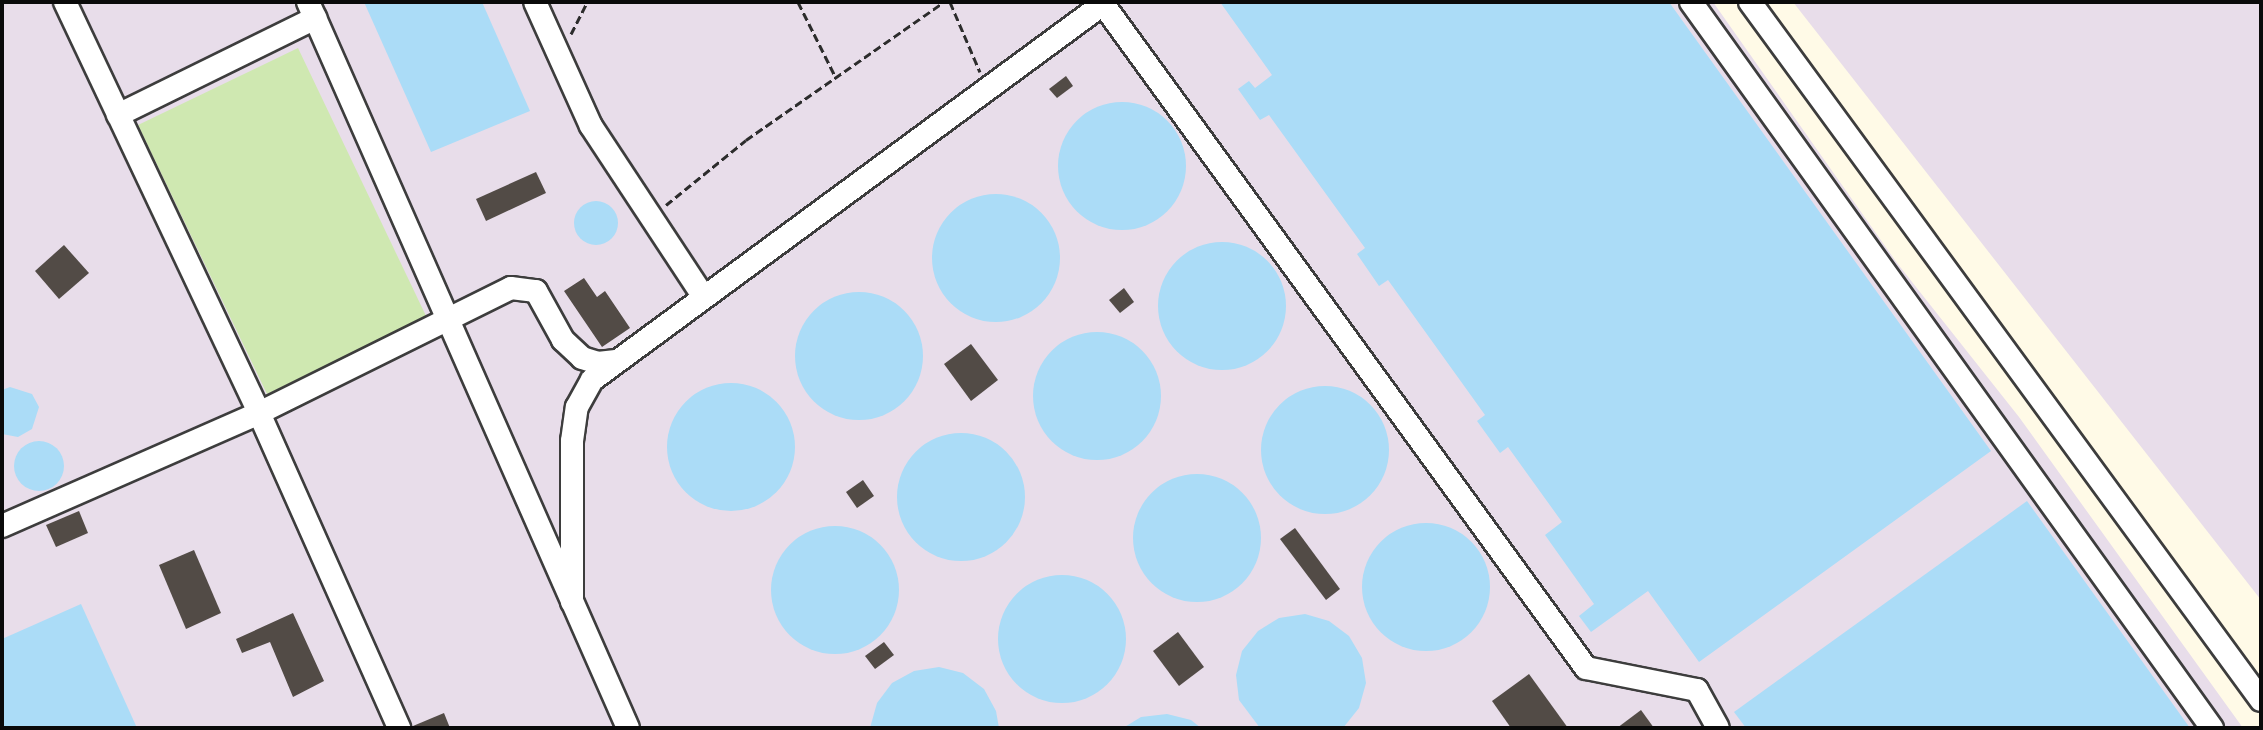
<!DOCTYPE html>
<style>
body{margin:0}
#map{position:relative;width:2263px;height:730px;overflow:hidden;background:#fffae7;font-family:"Noto Serif",serif}
div>[style]{position:absolute}
[style*='--x']{left:calc(var(--x)*1px);top:calc(var(--y)*1px);width:calc(var(--w)*1px);rotate:calc(var(--a)*1deg)}
.industrial>*{inset:0;background:#e8ddea}
.green>*{inset:0;background:#cfe8b1}
.water>*{inset:0;background:#abdcf7}
.round{border-radius:50%}
.building>*{inset:0;background:#524b46}
.path>*{height:3px;margin-top:-1.5px;transform-origin:0;background:repeating-linear-gradient(90deg,#2c2c2c 0 8px,transparent 0 12px)}
.roads{filter:drop-shadow(2px 0 #3d3d3d) drop-shadow(-2px 0 #3d3d3d) drop-shadow(0 2px #3d3d3d) drop-shadow(0 -2px #3d3d3d)}
.minor>*{height:22px;margin:-11px;padding:0 11px;transform-origin:11px;border-radius:11px;background:#fff}
span{translate:-50% -50%;white-space:nowrap;text-align:center;line-height:1.15;-webkit-text-stroke:8px #fff;paint-order:stroke}
.frame{position:absolute;inset:0;border:4px solid #0a0a0a;pointer-events:none}
</style>
<div id="map">
<div class="industrial">
<i style="clip-path:polygon(2px 2px,1713px 2px,1897px 263px,2019px 417px,2243px 728px,2px 728px)"></i>
<i style="clip-path:polygon(1793px 2px,2261px 2px,2261px 600px)"></i>
</div>
<div class="green">
<i style="clip-path:polygon(298px 48px,427px 318px,267px 394px,138px 125px)"></i>
</div>
<div class="water">
<i style="clip-path:polygon(364px 2px,482px 2px,530px 111px,431px 152px)"></i>
<i style="clip-path:polygon(1220px 2px,1669px 2px,1991px 451px,1699px 662px,1648px 591px,1591px 632px,1579px 616px,1594px 604px,1545px 535px,1562px 522px,1508px 447px,1500px 453px,1477px 421px,1485px 415px,1388px 280px,1379px 286px,1357px 254px,1365px 248px,1269px 115px,1260px 120px,1238px 89px,1249px 81px,1255px 88px,1272px 75px)"></i>
<i class="round" style="left:1058px;top:102px;width:128px;height:128px"></i>
<i class="round" style="left:932px;top:194px;width:128px;height:128px"></i>
<i class="round" style="left:574px;top:201px;width:44px;height:44px"></i>
<i class="round" style="left:1158px;top:242px;width:128px;height:128px"></i>
<i class="round" style="left:795px;top:292px;width:128px;height:128px"></i>
<i class="round" style="left:1033px;top:332px;width:128px;height:128px"></i>
<i class="round" style="left:667px;top:383px;width:128px;height:128px"></i>
<i class="round" style="left:1261px;top:386px;width:128px;height:128px"></i>
<i style="clip-path:polygon(10px 387px,32px 394px,39px 407px,32px 429px,18px 437px,2px 434px,2px 390px)"></i>
<i class="round" style="left:897px;top:433px;width:128px;height:128px"></i>
<i class="round" style="left:14px;top:441px;width:50px;height:50px"></i>
<i class="round" style="left:1133px;top:474px;width:128px;height:128px"></i>
<i style="clip-path:polygon(2027px 501px,2190px 728px,1746px 728px,1734px 712px)"></i>
<i class="round" style="left:1362px;top:523px;width:128px;height:128px"></i>
<i class="round" style="left:771px;top:526px;width:128px;height:128px"></i>
<i class="round" style="left:998px;top:575px;width:128px;height:128px"></i>
<i style="clip-path:polygon(81px 604px,137px 728px,2px 728px,2px 639px)"></i>
<i style="clip-path:polygon(1305px 614px,1329px 621px,1349px 636px,1362px 658px,1366px 683px,1359px 708px,1343px 728px,1260px 728px,1239px 700px,1236px 675px,1242px 651px,1258px 631px,1279px 618px)"></i>
<i style="clip-path:polygon(939px 667px,963px 673px,984px 689px,996px 711px,999px 728px,870px 728px,877px 703px,892px 683px,914px 671px)"></i>
<i style="clip-path:polygon(1167px 714px,1191px 720px,1201px 728px,1123px 728px,1141px 717px)"></i>
</div>
<div class="building">
<i style="clip-path:polygon(1066px 76px,1073px 86px,1057px 98px,1049px 89px)"></i>
<i style="clip-path:polygon(536px 172px,546px 193px,486px 221px,476px 199px)"></i>
<i style="clip-path:polygon(64px 245px,89px 273px,59px 299px,35px 271px)"></i>
<i style="clip-path:polygon(584px 278px,597px 297px,605px 291px,630px 328px,602px 347px,564px 291px)"></i>
<i style="clip-path:polygon(1124px 288px,1134px 302px,1120px 313px,1109px 300px)"></i>
<i style="clip-path:polygon(971px 344px,998px 380px,971px 401px,944px 364px)"></i>
<i style="clip-path:polygon(863px 480px,874px 496px,857px 508px,846px 492px)"></i>
<i style="clip-path:polygon(79px 511px,88px 533px,56px 547px,46px 525px)"></i>
<i style="clip-path:polygon(1295px 528px,1340px 589px,1326px 600px,1280px 539px)"></i>
<i style="clip-path:polygon(194px 550px,221px 613px,186px 629px,159px 565px)"></i>
<i style="clip-path:polygon(293px 613px,324px 681px,293px 697px,270px 642px,242px 653px,236px 639px)"></i>
<i style="clip-path:polygon(1178px 632px,1204px 667px,1179px 686px,1153px 651px)"></i>
<i style="clip-path:polygon(884px 642px,894px 655px,875px 669px,865px 656px)"></i>
<i style="clip-path:polygon(1529px 674px,1568px 728px,1511px 728px,1492px 701px)"></i>
<i style="clip-path:polygon(1641px 710px,1654px 728px,1617px 728px)"></i>
<i style="clip-path:polygon(444px 713px,450px 728px,413px 728px,413px 726px)"></i>
</div>
<div class="path">
<i style="--x:798;--y:2;--w:85;--a:63.4"></i>
<i style="--x:950;--y:2;--w:76;--a:66.8"></i>
<i style="--x:571;--y:34;--w:36;--a:-63"></i>
<i style="--x:666;--y:205;--w:103;--a:-39.1"></i>
<i style="--x:746;--y:140;--w:241;--a:-34.9"></i>
</div>
<div class="roads">
<div class="minor">
<i style="--x:65;--y:2;--w:454;--a:64.7"></i>
<i style="--x:259;--y:413;--w:345;--a:66"></i>
<i style="--x:308;--y:2;--w:793;--a:66.21"></i>
<i style="--x:535;--y:2;--w:136;--a:65.7"></i>
<i style="--x:591;--y:126;--w:204;--a:56.6"></i>
<i style="--x:1691;--y:2;--w:894;--a:54.34"></i>
<i style="--x:1750;--y:2;--w:865;--a:53.79"></i>
<i style="--x:118;--y:115;--w:220;--a:-26.2"></i>
<i style="--x:2;--y:526;--w:281;--a:-23.7"></i>
<i style="--x:259;--y:413;--w:281;--a:-26.4"></i>
<i style="--x:511;--y:288;--w:25;--a:7"></i>
<i style="--x:536;--y:291;--w:56;--a:61.1"></i>
<i style="--x:563;--y:340;--w:26;--a:43"></i>
<i style="--x:582;--y:358;--w:17;--a:17"></i>
<i style="--x:598;--y:363;--w:16;--a:-7"></i>
<i style="--x:572;--y:602;--w:161;--a:-90"></i>
<i style="--x:572;--y:441;--w:34;--a:-82"></i>
<i style="--x:577;--y:407;--w:31;--a:-61"></i>
<i style="--x:592;--y:380;--w:634;--a:-36.35"></i>
<i style="--x:1103;--y:4;--w:821;--a:53.97"></i>
<i style="--x:1586;--y:668;--w:113;--a:11.2"></i>
<i style="--x:1697;--y:690;--w:43;--a:61.1"></i>
</div>
</div>
<div class="frame"></div>
</div>
